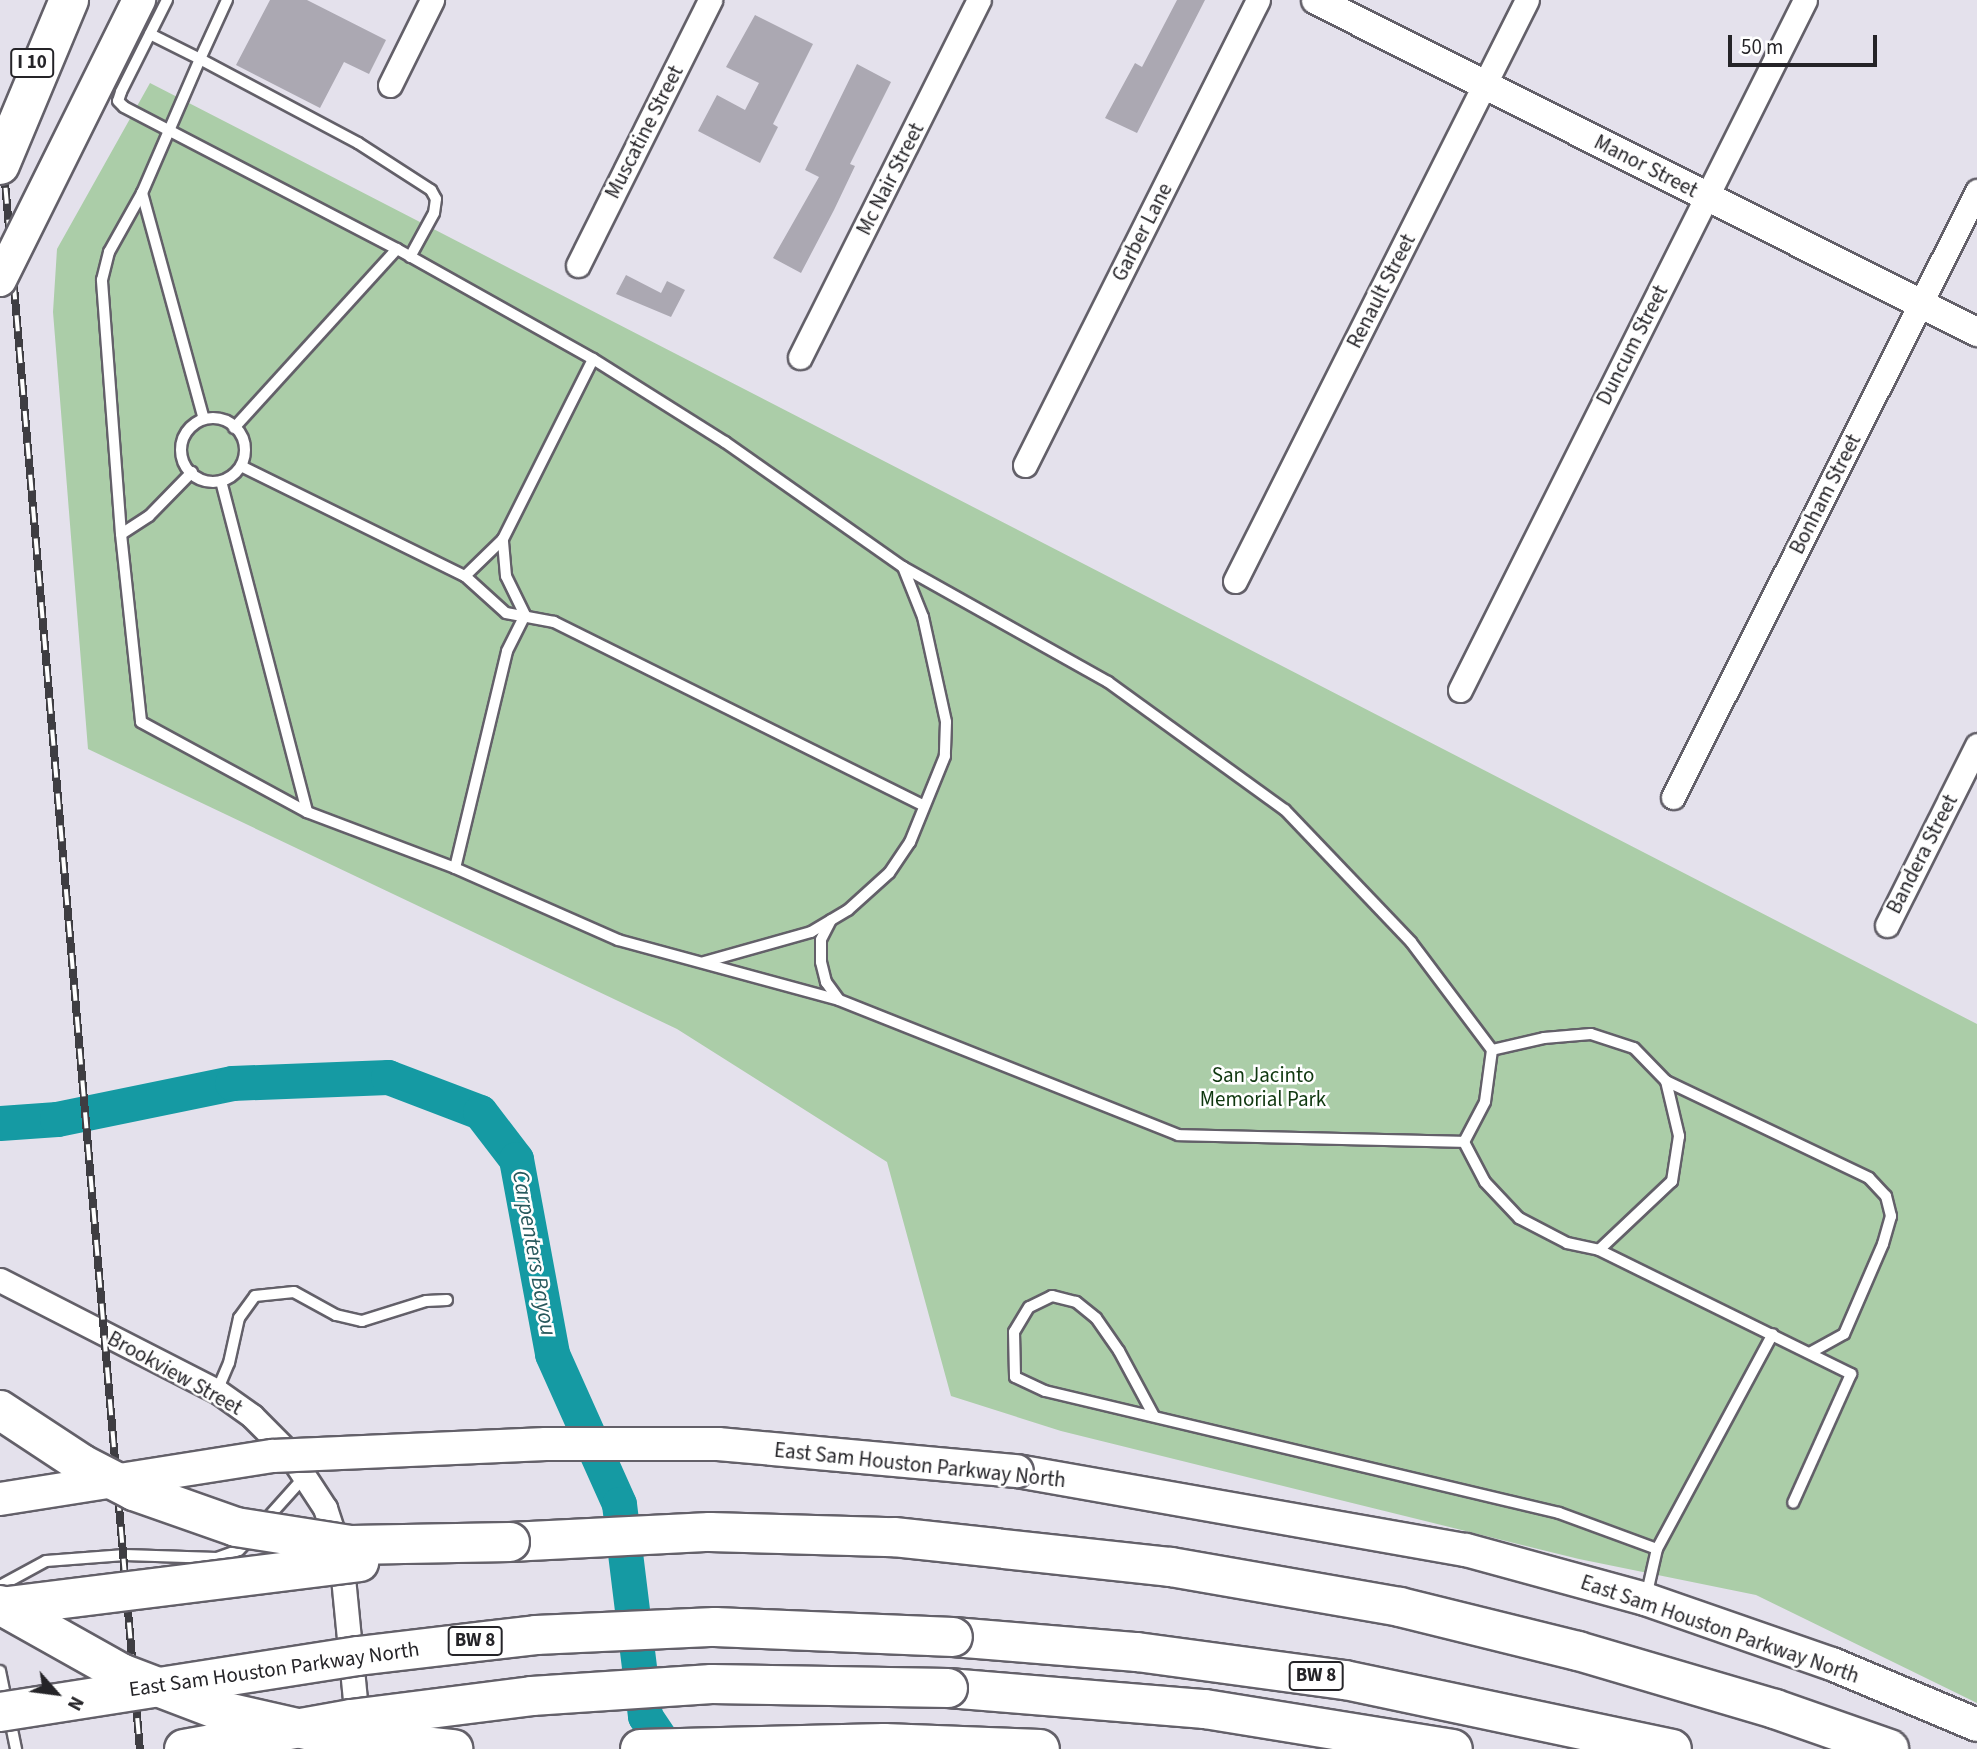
<!DOCTYPE html>
<style>
body{margin:0}
#map{position:relative;width:1977px;height:1749px;overflow:hidden;background:#e4e1ec;font-family:"Source Sans 3",sans-serif}
div>[style]{position:absolute}
[style*='--x']{left:calc(var(--x)*1px);top:calc(var(--y)*1px);width:calc(var(--w)*1px);rotate:calc(var(--a)*1deg)}
.green>*{inset:0;background:#abcda8}
.river>*{height:35px;margin:-17.5px;padding:0 17.5px;transform-origin:17.5px;border-radius:17.5px;background:#159aa3}
.building>*{inset:0;background:#aba8b2}
.roads{filter:drop-shadow(2px 0 #636069) drop-shadow(-2px 0 #636069) drop-shadow(0 2px #636069) drop-shadow(0 -2px #636069)}
.service>*{height:10px;margin:-5px;padding:0 5px;transform-origin:5px;border-radius:5px;background:#fff}
.service>.ring{margin:-5px;padding:0;box-sizing:content-box;background:none;border:10px solid #fff;border-radius:50%}
.minor>*{height:23px;margin:-11.5px;padding:0 11.5px;transform-origin:11.5px;border-radius:11.5px;background:#fff}
.tertiary>*{height:28px;margin:-14px;padding:0 14px;transform-origin:14px;border-radius:14px;background:#fff}
.secondary>*{height:32px;margin:-16px;padding:0 16px;transform-origin:16px;border-radius:16px;background:#fff}
.motorway>*{height:38px;margin:-19px;padding:0 19px;transform-origin:19px;border-radius:19px;background:#fff}
.rail>*{height:8px;margin-top:-4px;transform-origin:0;background:repeating-linear-gradient(90deg,#fff 0 16px,#3e3d42 0 32px);box-sizing:border-box;border-block:2px solid #3e3d42}
.bridges{filter:drop-shadow(2px 0 #636069) drop-shadow(-2px 0 #636069) drop-shadow(0 2px #636069) drop-shadow(0 -2px #636069)}
.secondary-bridge>*{height:32px;margin:-16px;padding:0 16px;transform-origin:16px;border-radius:16px;background:#fff}
.motorway-bridge>*{height:38px;margin:-19px;padding:0 19px;transform-origin:19px;border-radius:19px;background:#fff}
span{translate:-50% -50%;white-space:nowrap;text-align:center;line-height:1.15;-webkit-text-stroke:5px #fff;paint-order:stroke}
.shield-label span{padding:2px 5px;background:#fff;border:2px solid;border-radius:5px;-webkit-text-stroke-width:0}
.shield-label{font-size:19px;color:#252428;font-weight:700}
.street-label{font-size:21px;color:#252428}
.park-label{font-size:21px;color:#0f370f}
.water-label{font-size:23px;color:#27585c;font-style:italic}
.north{position:absolute;left:21px;top:1658px;width:70px;height:70px;-webkit-text-stroke:5px #fff;paint-order:stroke;rotate:118deg;font-size:19px;font-weight:700;line-height:28px;text-align:center;color:#252428}
.north::after{content:'';display:block;margin:auto;width:24px;height:32px;background:#252428;clip-path:polygon(50% 0,100% 100%,50% 72%,0 100%)}
.scale{position:absolute;left:1728px;top:35px;width:149px;height:32px;box-sizing:border-box;border:4px solid #252428;border-top:0;padding-left:9px;font-size:21px;line-height:24px;white-space:nowrap;color:#252428;-webkit-text-stroke:5px #fff;paint-order:stroke}
</style>
<div id="map">
<div class="green">
<i style="clip-path:polygon(150px 83px,1977px 1024px,1977px 1703px,1756px 1595px,1579px 1559px,1061px 1431px,951px 1396px,887px 1162px,677px 1029px,88px 749px,53px 312px,57px 249px)"></i>
</div>
<div class="river">
<i style="--x:0;--y:1123;--w:57;--a:-4"></i>
<i style="--x:57;--y:1119;--w:179;--a:-11.6"></i>
<i style="--x:232;--y:1083;--w:156;--a:-2.2"></i>
<i style="--x:388;--y:1077;--w:98;--a:20.8"></i>
<i style="--x:480;--y:1112;--w:59;--a:52.5"></i>
<i style="--x:516;--y:1159;--w:198;--a:79.5"></i>
<i style="--x:552;--y:1354;--w:164;--a:65.9"></i>
<i style="--x:619;--y:1504;--w:214;--a:83"></i>
<i style="--x:645;--y:1716;--w:40;--a:56"></i>
</div>
<div class="building">
<i style="clip-path:polygon(270px 0,307px 0,386px 40px,369px 74px,344px 62px,320px 108px,236px 65px)"></i>
<i style="clip-path:polygon(1177px 0,1205px 0,1137px 133px,1105px 118px,1135px 63px,1142px 67px)"></i>
<i style="clip-path:polygon(755px 15px,813px 44px,773px 124px,778px 127px,760px 163px,698px 131px,717px 95px,745px 110px,759px 83px,726px 67px)"></i>
<i style="clip-path:polygon(857px 64px,891px 82px,850px 164px,855px 166px,834px 210px,801px 273px,773px 258px,819px 177px,805px 170px)"></i>
<i style="clip-path:polygon(626px 275px,661px 293px,667px 281px,685px 290px,671px 317px,616px 294px)"></i>
</div>
<div class="roads">
<div class="service">
<i style="--x:167;--y:0;--w:103;--a:116.6"></i>
<i style="--x:121;--y:92;--w:9;--a:108"></i>
<i style="--x:118;--y:101;--w:8;--a:45"></i>
<i style="--x:124;--y:107;--w:308;--a:27.5"></i>
<i style="--x:397;--y:249;--w:225;--a:29.3"></i>
<i style="--x:593;--y:359;--w:156;--a:32.2"></i>
<i style="--x:725;--y:442;--w:218;--a:35.1"></i>
<i style="--x:903;--y:567;--w:54;--a:68.2"></i>
<i style="--x:923;--y:617;--w:107;--a:77.6"></i>
<i style="--x:946;--y:722;--w:34;--a:92"></i>
<i style="--x:945;--y:756;--w:93;--a:112.1"></i>
<i style="--x:910;--y:842;--w:37;--a:124"></i>
<i style="--x:889;--y:873;--w:55;--a:137.9"></i>
<i style="--x:848;--y:910;--w:43;--a:149.3"></i>
<i style="--x:811;--y:932;--w:111;--a:164.3"></i>
<i style="--x:227;--y:0;--w:65;--a:114.6"></i>
<i style="--x:200;--y:59;--w:179;--a:28"></i>
<i style="--x:358;--y:143;--w:87;--a:32.8"></i>
<i style="--x:431;--y:190;--w:10;--a:61"></i>
<i style="--x:436;--y:199;--w:14;--a:98"></i>
<i style="--x:434;--y:213;--w:50;--a:118.6"></i>
<i style="--x:150;--y:34;--w:56;--a:26.6"></i>
<i style="--x:200;--y:59;--w:146;--a:113.4"></i>
<i style="--x:142;--y:193;--w:234;--a:74.7"></i>
<i class="ring" style="left:181px;top:418px;width:54px;height:54px"></i>
<i style="--x:234;--y:428;--w:242;--a:-47.7"></i>
<i style="--x:243;--y:467;--w:247;--a:26.2"></i>
<i style="--x:465;--y:576;--w:55;--a:42.1"></i>
<i style="--x:506;--y:613;--w:49;--a:10.6"></i>
<i style="--x:554;--y:622;--w:412;--a:26.4"></i>
<i style="--x:192;--y:472;--w:62;--a:134.3"></i>
<i style="--x:149;--y:516;--w:33;--a:147"></i>
<i style="--x:121;--y:534;--w:189;--a:83.9"></i>
<i style="--x:141;--y:722;--w:189;--a:28.5"></i>
<i style="--x:221;--y:481;--w:342;--a:75.4"></i>
<i style="--x:307;--y:812;--w:158;--a:20.7"></i>
<i style="--x:455;--y:868;--w:178;--a:23.8"></i>
<i style="--x:618;--y:940;--w:229;--a:15.2"></i>
<i style="--x:839;--y:1000;--w:365;--a:21.7"></i>
<i style="--x:1178;--y:1135;--w:286;--a:1.4"></i>
<i style="--x:121;--y:534;--w:255;--a:-94.3"></i>
<i style="--x:102;--y:280;--w:29;--a:-76"></i>
<i style="--x:109;--y:252;--w:68;--a:-60.8"></i>
<i style="--x:903;--y:567;--w:235;--a:29.3"></i>
<i style="--x:1108;--y:682;--w:218;--a:35.9"></i>
<i style="--x:1285;--y:810;--w:182;--a:46.3"></i>
<i style="--x:1411;--y:942;--w:135;--a:53.1"></i>
<i style="--x:1492;--y:1050;--w:52;--a:97.7"></i>
<i style="--x:1485;--y:1102;--w:45;--a:117.7"></i>
<i style="--x:1464;--y:1142;--w:45;--a:62.3"></i>
<i style="--x:1485;--y:1182;--w:50;--a:46.6"></i>
<i style="--x:1519;--y:1218;--w:54;--a:27.5"></i>
<i style="--x:1567;--y:1243;--w:33;--a:12"></i>
<i style="--x:1599;--y:1250;--w:281;--a:26.2"></i>
<i style="--x:1851;--y:1374;--w:141;--a:114.2"></i>
<i style="--x:465;--y:576;--w:53;--a:-44.2"></i>
<i style="--x:503;--y:539;--w:201;--a:-63.4"></i>
<i style="--x:455;--y:868;--w:223;--a:-76.5"></i>
<i style="--x:507;--y:651;--w:40;--a:-63.4"></i>
<i style="--x:525;--y:615;--w:43;--a:-116"></i>
<i style="--x:506;--y:576;--w:37;--a:-95"></i>
<i style="--x:831;--y:920;--w:22;--a:117"></i>
<i style="--x:821;--y:940;--w:22;--a:90"></i>
<i style="--x:821;--y:962;--w:21;--a:76"></i>
<i style="--x:826;--y:982;--w:22;--a:54"></i>
<i style="--x:1492;--y:1050;--w:53;--a:-13"></i>
<i style="--x:1544;--y:1038;--w:47;--a:-4.9"></i>
<i style="--x:1591;--y:1034;--w:45;--a:18"></i>
<i style="--x:1634;--y:1048;--w:46;--a:45.9"></i>
<i style="--x:1666;--y:1081;--w:57;--a:76.7"></i>
<i style="--x:1679;--y:1136;--w:46;--a:98.8"></i>
<i style="--x:1672;--y:1181;--w:100;--a:136.6"></i>
<i style="--x:1666;--y:1081;--w:225;--a:25.5"></i>
<i style="--x:1869;--y:1178;--w:25;--a:47"></i>
<i style="--x:1886;--y:1196;--w:21;--a:76"></i>
<i style="--x:1891;--y:1216;--w:29;--a:106"></i>
<i style="--x:1883;--y:1244;--w:98;--a:113.4"></i>
<i style="--x:1844;--y:1334;--w:38;--a:151"></i>
<i style="--x:217;--y:1391;--w:30;--a:-67"></i>
<i style="--x:229;--y:1363;--w:46;--a:-77.5"></i>
<i style="--x:239;--y:1318;--w:27;--a:-54"></i>
<i style="--x:255;--y:1296;--w:39;--a:-6"></i>
<i style="--x:294;--y:1292;--w:48;--a:28.7"></i>
<i style="--x:336;--y:1315;--w:27;--a:13"></i>
<i style="--x:362;--y:1321;--w:67;--a:-17.4"></i>
<i style="--x:426;--y:1301;--w:21;--a:-3"></i>
<i style="--x:1154;--y:1416;--w:74;--a:-118.3"></i>
<i style="--x:1119;--y:1351;--w:40;--a:-124.9"></i>
<i style="--x:1096;--y:1318;--w:26;--a:-141"></i>
<i style="--x:1076;--y:1302;--w:25;--a:-166"></i>
<i style="--x:1052;--y:1296;--w:25;--a:154"></i>
<i style="--x:1029;--y:1307;--w:29;--a:121"></i>
<i style="--x:1014;--y:1332;--w:45;--a:88.7"></i>
<i style="--x:1015;--y:1377;--w:33;--a:25"></i>
<i style="--x:1045;--y:1391;--w:528;--a:13.35"></i>
<i style="--x:1559;--y:1513;--w:104;--a:20.2"></i>
<i style="--x:1657;--y:1549;--w:244;--a:-61.7"></i>
<i style="--x:263;--y:1523;--w:64;--a:-48.1"></i>
<i style="--x:0;--y:1586;--w:52;--a:-28.5"></i>
<i style="--x:46;--y:1561;--w:79;--a:-4.3"></i>
<i style="--x:125;--y:1555;--w:92;--a:1.9"></i>
<i style="--x:217;--y:1558;--w:23;--a:-20"></i>
<i style="--x:239;--y:1550;--w:16;--a:-47"></i>
<i style="--x:1646;--y:1597;--w:49;--a:-77.1"></i>
<i style="--x:0;--y:1671;--w:80;--a:78.4"></i>
</div>
<div class="minor">
<i style="--x:390;--y:85;--w:95;--a:-63.7"></i>
<i style="--x:578;--y:265;--w:296;--a:-63.5"></i>
<i style="--x:800;--y:357;--w:399;--a:-63.4"></i>
<i style="--x:1025;--y:465;--w:520;--a:-63.39"></i>
<i style="--x:1235;--y:581;--w:650;--a:-63.32"></i>
<i style="--x:1460;--y:690;--w:771;--a:-63.43"></i>
<i style="--x:1673;--y:797;--w:678;--a:-63.36"></i>
<i style="--x:1887;--y:925;--w:201;--a:-63.4"></i>
<i style="--x:0;--y:1280;--w:244;--a:27.1"></i>
<i style="--x:217;--y:1391;--w:43;--a:35.5"></i>
<i style="--x:252;--y:1416;--w:52;--a:45"></i>
<i style="--x:289;--y:1453;--w:66;--a:56.8"></i>
<i style="--x:325;--y:1508;--w:52;--a:71.9"></i>
<i style="--x:341;--y:1557;--w:174;--a:84.4"></i>
</div>
<div class="tertiary">
<i style="--x:1316;--y:0;--w:740;--a:26.67"></i>
</div>
<div class="secondary">
<i style="--x:1017;--y:1471;--w:456;--a:10"></i>
<i style="--x:1466;--y:1550;--w:186;--a:15.3"></i>
<i style="--x:1645;--y:1599;--w:198;--a:19.2"></i>
<i style="--x:1832;--y:1664;--w:157;--a:22.8"></i>
</div>
<div class="motorway">
<i style="--x:510;--y:1542;--w:200;--a:-2.9"></i>
<i style="--x:710;--y:1532;--w:184;--a:1.6"></i>
<i style="--x:894;--y:1537;--w:279;--a:6.2"></i>
<i style="--x:1171;--y:1567;--w:232;--a:9.9"></i>
<i style="--x:1400;--y:1607;--w:183;--a:13.9"></i>
<i style="--x:1578;--y:1651;--w:205;--a:16.4"></i>
<i style="--x:1775;--y:1709;--w:121;--a:19.3"></i>
<i style="--x:953;--y:1637;--w:185;--a:4.7"></i>
<i style="--x:1137;--y:1652;--w:210;--a:7.7"></i>
<i style="--x:1345;--y:1680;--w:334;--a:11.9"></i>
<i style="--x:948;--y:1688;--w:258;--a:4.7"></i>
<i style="--x:1205;--y:1709;--w:251;--a:9.2"></i>
<i style="--x:640;--y:1749;--w:244;--a:-1.4"></i>
<i style="--x:884;--y:1743;--w:156;--a:2.2"></i>
</div>
</div>
<div class="rail">
<i style="--x:0;--y:124;--w:1631;--a:85.08"></i>
</div>
<div class="bridges">
<div class="secondary-bridge">
<i style="--x:0;--y:280;--w:313;--a:-63.6"></i>
<i style="--x:0;--y:1499;--w:276;--a:-9"></i>
<i style="--x:273;--y:1456;--w:273;--a:-2.5"></i>
<i style="--x:546;--y:1444;--w:172;--a:0"></i>
<i style="--x:718;--y:1444;--w:300;--a:5.2"></i>
</div>
<div class="motorway-bridge">
<i style="--x:0;--y:165;--w:179;--a:-67.3"></i>
<i style="--x:0;--y:1410;--w:98;--a:33.4"></i>
<i style="--x:82;--y:1464;--w:59;--a:27.4"></i>
<i style="--x:134;--y:1491;--w:108;--a:19.4"></i>
<i style="--x:236;--y:1527;--w:116;--a:8.9"></i>
<i style="--x:351;--y:1545;--w:159;--a:-1.1"></i>
<i style="--x:0;--y:1605;--w:139;--a:29.3"></i>
<i style="--x:121;--y:1673;--w:104;--a:20.9"></i>
<i style="--x:218;--y:1710;--w:122;--a:12.8"></i>
<i style="--x:337;--y:1737;--w:117;--a:5.9"></i>
<i style="--x:0;--y:1607;--w:362;--a:-7.1"></i>
<i style="--x:0;--y:1712;--w:362;--a:-8.9"></i>
<i style="--x:358;--y:1656;--w:179;--a:-6.7"></i>
<i style="--x:536;--y:1635;--w:179;--a:-2.6"></i>
<i style="--x:715;--y:1627;--w:238;--a:2.4"></i>
<i style="--x:184;--y:1749;--w:170;--a:-10.2"></i>
<i style="--x:351;--y:1719;--w:182;--a:-7.2"></i>
<i style="--x:532;--y:1696;--w:180;--a:-3.8"></i>
<i style="--x:712;--y:1684;--w:236;--a:1"></i>
</div>
</div>
<div class="shield-label">
<span style="left:32px;top:63px">I 10</span>
<span style="left:475px;top:1641px">BW 8</span>
<span style="left:1316px;top:1676px">BW 8</span>
</div>
<div class="street-label">
<span style="left:644px;top:132px;rotate:-63deg">Muscatine Street</span>
<span style="left:1646px;top:166px;rotate:27deg">Manor Street</span>
<span style="left:890px;top:179px;rotate:-63deg">Mc Nair Street</span>
<span style="left:1142px;top:232px;rotate:-63deg">Garber Lane</span>
<span style="left:1381px;top:291px;rotate:-63deg">Renault Street</span>
<span style="left:1632px;top:345px;rotate:-63deg">Duncum Street</span>
<span style="left:1825px;top:494px;rotate:-63deg">Bonham Street</span>
<span style="left:1922px;top:854px;rotate:-63deg">Bandera Street</span>
<span style="left:175px;top:1373px;rotate:29deg">Brookview Street</span>
<span style="left:920px;top:1465px;rotate:6deg">East Sam Houston Parkway North</span>
<span style="left:1720px;top:1629px;rotate:19deg">East Sam Houston Parkway North</span>
<span style="left:274px;top:1669px;rotate:-8deg">East Sam Houston Parkway North</span>
</div>
<div class="park-label">
<span style="left:1263px;top:1087px">San Jacinto<br>Memorial Park</span>
</div>
<div class="water-label">
<span style="left:534px;top:1253px;rotate:80deg">Carpenters Bayou</span>
</div>
<div class="north">N</div>
<div class="scale">50 m</div>
</div>
